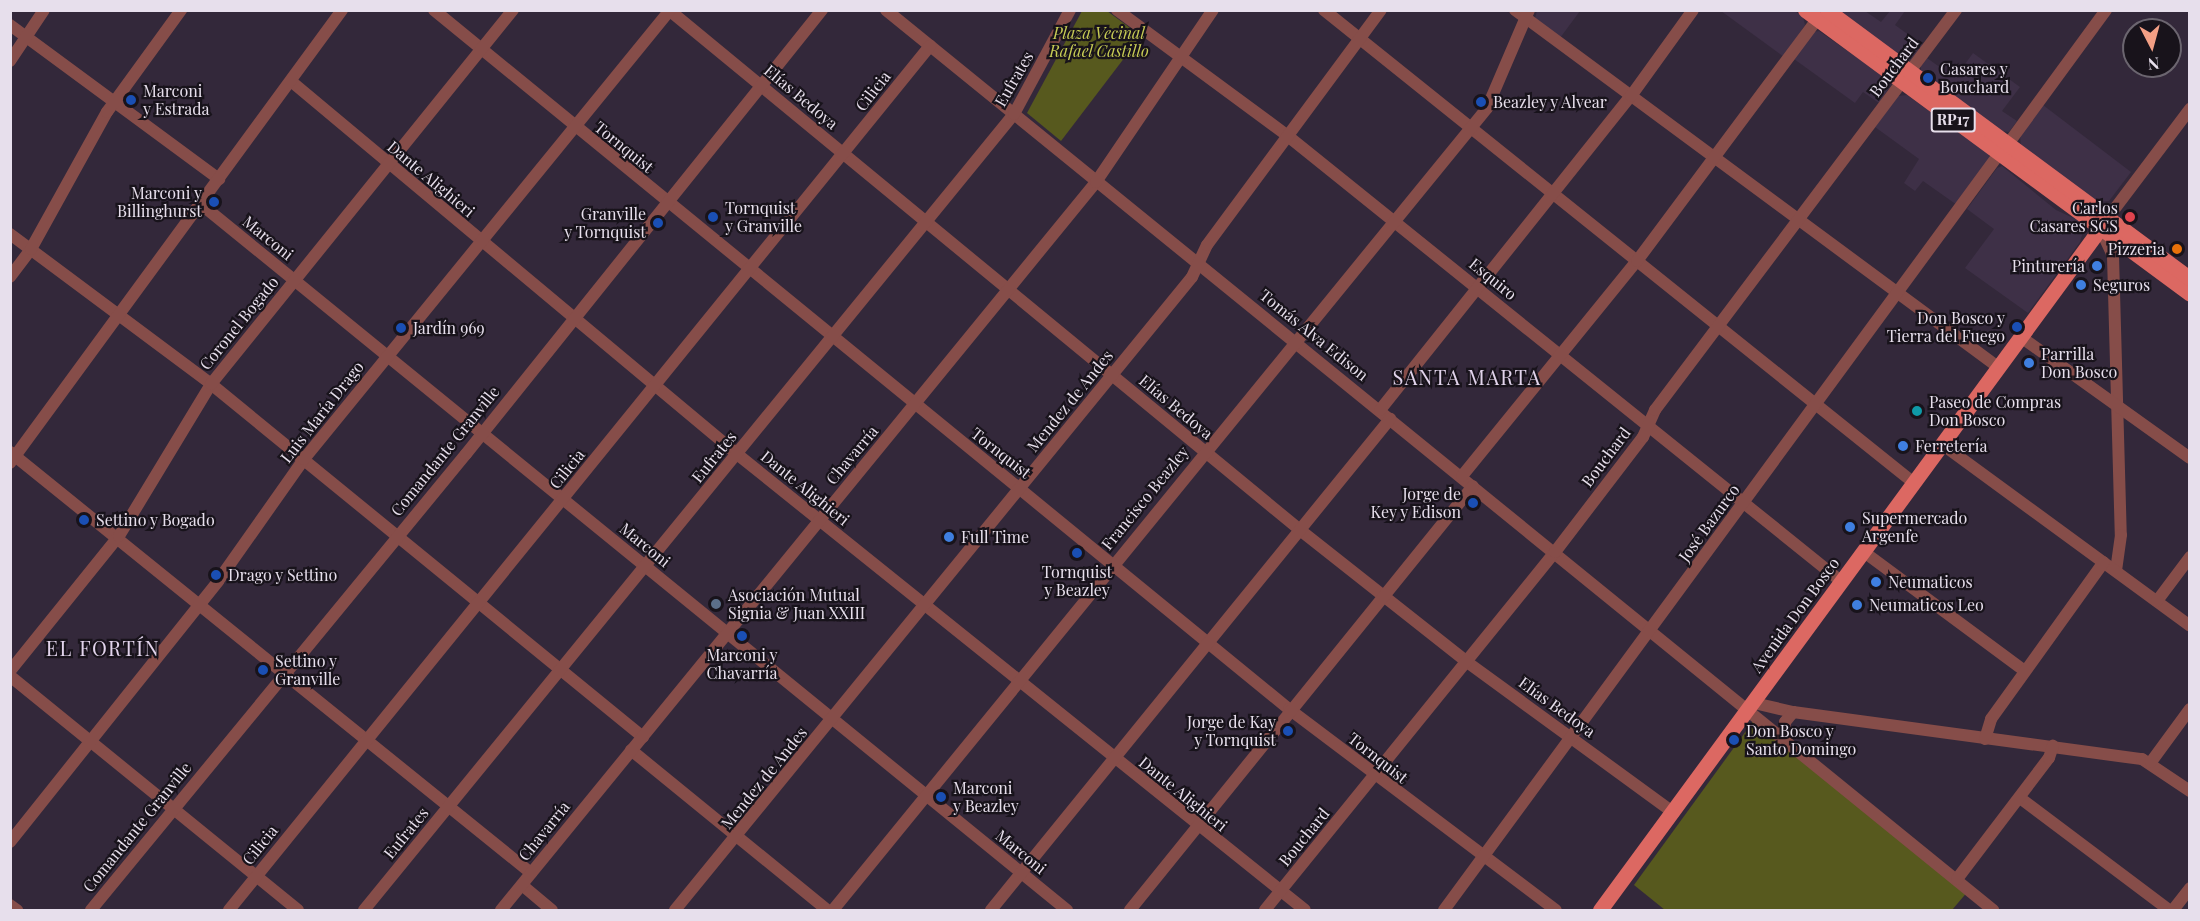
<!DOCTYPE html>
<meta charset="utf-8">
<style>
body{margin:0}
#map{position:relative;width:2200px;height:921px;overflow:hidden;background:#33283a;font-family:"Playfair Display",serif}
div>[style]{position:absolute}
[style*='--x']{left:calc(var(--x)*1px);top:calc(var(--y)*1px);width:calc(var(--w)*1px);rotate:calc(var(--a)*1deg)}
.built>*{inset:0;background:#3e3047}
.green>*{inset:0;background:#57591e}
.minor>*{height:12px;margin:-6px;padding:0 6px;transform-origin:6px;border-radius:6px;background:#864d49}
.major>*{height:15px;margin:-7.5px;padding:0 7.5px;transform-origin:7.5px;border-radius:7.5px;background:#dc6862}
.dots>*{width:16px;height:16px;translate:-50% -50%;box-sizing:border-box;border:3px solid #18131b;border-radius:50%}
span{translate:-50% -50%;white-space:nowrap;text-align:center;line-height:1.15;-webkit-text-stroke:4.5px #18131b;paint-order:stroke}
.shield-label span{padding:2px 4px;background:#18131b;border:2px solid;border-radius:4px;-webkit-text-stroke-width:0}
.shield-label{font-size:15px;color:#e7dfec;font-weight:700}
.park-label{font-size:16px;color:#c8cd55;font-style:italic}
.street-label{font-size:16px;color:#e7dfec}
.poi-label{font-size:16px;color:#e7dfec}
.left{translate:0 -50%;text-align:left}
.right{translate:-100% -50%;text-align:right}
.quarter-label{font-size:20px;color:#e2d4ec;letter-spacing:1.5px}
.frame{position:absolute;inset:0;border:12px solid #e7dfec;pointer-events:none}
.north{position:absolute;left:2122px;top:18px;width:60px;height:60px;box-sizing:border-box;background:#18131b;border:2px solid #6b656f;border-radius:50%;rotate:174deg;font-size:16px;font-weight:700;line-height:24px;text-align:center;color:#e7dfec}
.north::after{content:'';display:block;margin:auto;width:21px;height:27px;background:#f39f85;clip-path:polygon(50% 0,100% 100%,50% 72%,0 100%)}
</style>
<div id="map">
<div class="built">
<i style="clip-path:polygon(1537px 11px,1580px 11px,1560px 38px,1535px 18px)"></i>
<i style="clip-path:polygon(1721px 11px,1795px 11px,1803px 17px,1805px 25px,1784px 57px)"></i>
<i style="clip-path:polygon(1839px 11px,1865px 11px,1881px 22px,1890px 11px,1905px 11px,1895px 25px,1924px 46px,1909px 62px)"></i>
<i style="clip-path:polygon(1819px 31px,1888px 79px,1889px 88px,1879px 103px,1863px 92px,1855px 103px,1794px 59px,1813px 32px)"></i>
<i style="clip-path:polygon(1973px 53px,2020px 87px,2002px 111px,2017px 121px,2009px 132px,2001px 131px,1921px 74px,1921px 66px,1927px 58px,1955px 78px)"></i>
<i style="clip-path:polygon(1907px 95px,1988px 153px,1990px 158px,1957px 205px,1923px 181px,1915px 191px,1904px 183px,1919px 159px,1875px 127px,1898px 96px)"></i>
<i style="clip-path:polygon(2043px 105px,2131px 172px,2109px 201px,2096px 202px,2021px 147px,2020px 135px)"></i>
<i style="clip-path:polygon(2002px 166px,2056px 210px,2082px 222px,2084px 229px,2080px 242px,2028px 313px,1965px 268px,1994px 229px,1967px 209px,1997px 168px)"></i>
</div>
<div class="green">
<i style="clip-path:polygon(1082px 11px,1107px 11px,1141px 36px,1061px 141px,1027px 113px)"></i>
<i style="clip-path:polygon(1754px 720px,1969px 890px,1952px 910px,1665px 910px,1634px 885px)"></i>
</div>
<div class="minor">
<i style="--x:434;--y:10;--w:1104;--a:39.27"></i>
<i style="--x:1289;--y:709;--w:334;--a:37"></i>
<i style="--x:669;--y:10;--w:818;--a:39.49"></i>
<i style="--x:1300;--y:530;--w:213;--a:38.3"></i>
<i style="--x:1467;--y:662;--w:256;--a:36.1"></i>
<i style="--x:886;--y:10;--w:1427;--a:39.11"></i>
<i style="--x:1117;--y:10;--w:214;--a:36.4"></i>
<i style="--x:1289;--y:137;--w:710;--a:38.82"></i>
<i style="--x:1324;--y:10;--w:756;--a:38.72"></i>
<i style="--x:1515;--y:10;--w:601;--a:36.47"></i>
<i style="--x:10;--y:25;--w:260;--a:36.4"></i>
<i style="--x:10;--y:61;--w:61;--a:-56.3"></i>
<i style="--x:292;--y:82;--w:580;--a:39.89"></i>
<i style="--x:737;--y:454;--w:728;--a:38.76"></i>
<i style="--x:2008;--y:144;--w:166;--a:-53.8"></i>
<i style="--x:202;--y:205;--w:1116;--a:39.18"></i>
<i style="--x:2107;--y:219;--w:138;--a:-53"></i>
<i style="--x:2101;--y:230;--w:29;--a:65"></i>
<i style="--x:2113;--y:256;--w:279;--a:88.4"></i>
<i style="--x:2121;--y:535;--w:35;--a:98"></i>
<i style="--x:10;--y:234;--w:251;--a:36.7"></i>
<i style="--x:211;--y:384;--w:558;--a:39.25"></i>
<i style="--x:10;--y:277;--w:35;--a:-53"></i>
<i style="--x:31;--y:249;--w:157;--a:-61"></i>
<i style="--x:107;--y:112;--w:126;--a:-54"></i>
<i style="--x:2021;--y:337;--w:208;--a:35.6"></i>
<i style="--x:1380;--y:410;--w:402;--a:-51.4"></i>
<i style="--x:1631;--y:96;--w:106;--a:-54.2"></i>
<i style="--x:1943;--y:445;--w:306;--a:36.2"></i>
<i style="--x:10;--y:452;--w:670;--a:38.94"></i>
<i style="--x:10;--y:463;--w:562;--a:-53.76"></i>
<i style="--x:1462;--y:476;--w:277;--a:-50.9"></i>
<i style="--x:1637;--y:261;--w:309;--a:-53.3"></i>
<i style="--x:1864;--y:552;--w:200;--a:36.5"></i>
<i style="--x:2157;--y:601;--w:55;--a:-53.1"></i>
<i style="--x:10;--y:671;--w:174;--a:-51.1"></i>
<i style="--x:119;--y:536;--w:178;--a:-58.8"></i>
<i style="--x:211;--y:384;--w:481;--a:-51.1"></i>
<i style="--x:10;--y:676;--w:371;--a:39.1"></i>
<i style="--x:1754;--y:703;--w:40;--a:13"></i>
<i style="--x:1793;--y:712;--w:352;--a:7.7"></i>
<i style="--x:2142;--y:759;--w:58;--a:33.7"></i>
<i style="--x:1783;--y:737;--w:15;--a:-82"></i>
<i style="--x:1785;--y:722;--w:13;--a:-51"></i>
<i style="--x:1985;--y:739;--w:21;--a:-73"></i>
<i style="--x:1991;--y:719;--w:193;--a:-54.3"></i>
<i style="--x:631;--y:750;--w:253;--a:39.2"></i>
<i style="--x:2151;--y:762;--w:66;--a:-53.7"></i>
<i style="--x:2020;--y:798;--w:186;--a:36.9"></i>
<i style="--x:10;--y:842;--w:334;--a:-51.4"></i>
<i style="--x:218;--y:581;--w:149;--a:-54.8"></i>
<i style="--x:304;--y:459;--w:579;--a:-50.81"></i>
<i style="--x:1957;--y:879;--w:152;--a:-52.8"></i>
<i style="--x:2049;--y:758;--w:13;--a:-72"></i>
<i style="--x:522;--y:885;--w:39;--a:40"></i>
<i style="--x:10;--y:905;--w:9;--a:36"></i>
<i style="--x:91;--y:910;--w:590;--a:-50.57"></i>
<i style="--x:466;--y:454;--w:569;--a:-51.28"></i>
<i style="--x:229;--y:910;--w:1113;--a:-50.95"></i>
<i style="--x:364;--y:910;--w:1028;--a:-50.77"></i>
<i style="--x:1014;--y:114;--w:118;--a:-61.7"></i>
<i style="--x:501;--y:910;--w:940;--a:-50.74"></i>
<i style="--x:1096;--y:182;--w:208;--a:-55.8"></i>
<i style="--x:675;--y:910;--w:817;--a:-50.76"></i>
<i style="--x:1192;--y:277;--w:35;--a:-65"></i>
<i style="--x:1207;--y:245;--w:292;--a:-53.5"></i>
<i style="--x:833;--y:910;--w:1035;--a:-50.8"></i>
<i style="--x:1487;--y:108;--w:107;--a:-66.8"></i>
<i style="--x:991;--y:910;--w:633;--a:-50.9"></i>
<i style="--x:1130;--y:910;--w:545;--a:-51.03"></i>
<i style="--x:1265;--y:910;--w:461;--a:-51"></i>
<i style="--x:1555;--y:552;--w:145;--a:-52.6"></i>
<i style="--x:1643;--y:437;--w:30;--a:-66"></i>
<i style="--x:1655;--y:410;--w:501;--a:-53.04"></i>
<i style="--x:1444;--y:910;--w:938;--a:-53.72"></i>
<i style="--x:2173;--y:910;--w:28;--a:-52"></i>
</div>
<div class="major">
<i style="--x:1805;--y:10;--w:478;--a:36.4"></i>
<i style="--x:1827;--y:10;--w:452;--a:36.5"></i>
<i style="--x:1600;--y:910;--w:857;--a:-53.73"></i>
</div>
<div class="dots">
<i style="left:1928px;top:78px;background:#1a4fb4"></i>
<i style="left:131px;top:100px;background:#1a4fb4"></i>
<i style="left:1481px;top:102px;background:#1a4fb4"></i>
<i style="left:214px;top:202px;background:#1a4fb4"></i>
<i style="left:713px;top:217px;background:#1a4fb4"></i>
<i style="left:2130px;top:217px;background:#e0444e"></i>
<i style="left:658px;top:223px;background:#1a4fb4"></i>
<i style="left:2177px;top:249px;background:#e8710a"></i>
<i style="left:2097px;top:266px;background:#3f7fe0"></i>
<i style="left:2081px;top:285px;background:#3f7fe0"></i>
<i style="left:2017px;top:327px;background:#1a4fb4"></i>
<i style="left:401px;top:328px;background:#1a4fb4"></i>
<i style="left:2029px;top:363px;background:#3f7fe0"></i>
<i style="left:1917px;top:411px;background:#0f9aa8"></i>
<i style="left:1903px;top:446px;background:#3f7fe0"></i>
<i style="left:1473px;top:503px;background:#1a4fb4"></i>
<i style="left:84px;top:520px;background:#1a4fb4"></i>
<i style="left:1850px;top:527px;background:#3f7fe0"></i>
<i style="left:949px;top:537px;background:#3f7fe0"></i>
<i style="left:1077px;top:553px;background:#1a4fb4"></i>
<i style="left:216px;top:575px;background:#1a4fb4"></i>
<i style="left:1876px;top:582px;background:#3f7fe0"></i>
<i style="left:716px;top:604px;background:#5c6f8a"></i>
<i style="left:1857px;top:605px;background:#3f7fe0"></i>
<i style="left:742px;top:636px;background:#1a4fb4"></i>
<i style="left:263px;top:670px;background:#1a4fb4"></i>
<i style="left:1288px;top:731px;background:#1a4fb4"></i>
<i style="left:1734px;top:740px;background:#1a4fb4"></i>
<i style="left:941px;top:797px;background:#1a4fb4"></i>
</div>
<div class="shield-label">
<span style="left:1953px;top:120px">RP17</span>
</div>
<div class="park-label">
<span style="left:1099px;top:42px">Plaza Vecinal<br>Rafael Castillo</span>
</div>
<div class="street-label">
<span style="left:1894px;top:67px;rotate:-53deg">Bouchard</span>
<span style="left:1014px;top:79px;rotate:-60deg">Eufrates</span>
<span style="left:873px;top:91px;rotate:-52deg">Cilicia</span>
<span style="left:801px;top:97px;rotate:40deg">Elías Bedoya</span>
<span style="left:624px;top:147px;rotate:39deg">Tornquist</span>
<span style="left:431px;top:179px;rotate:40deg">Dante Alighieri</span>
<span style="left:268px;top:238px;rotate:39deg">Marconi</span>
<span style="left:1493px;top:279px;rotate:39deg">Esquiro</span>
<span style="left:239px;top:323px;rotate:-51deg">Coronel Bogado</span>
<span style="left:1314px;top:335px;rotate:39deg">Tomás Alva Edison</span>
<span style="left:1070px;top:401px;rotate:-51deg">Mendez de Andes</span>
<span style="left:1176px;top:407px;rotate:40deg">Elías Bedoya</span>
<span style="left:322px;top:412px;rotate:-52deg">Luis María Drago</span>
<span style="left:445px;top:451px;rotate:-51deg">Comandante Granville</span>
<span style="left:1001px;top:453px;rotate:38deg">Tornquist</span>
<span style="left:852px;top:455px;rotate:-50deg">Chavarría</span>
<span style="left:714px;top:457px;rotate:-51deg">Eufrates</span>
<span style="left:1606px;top:457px;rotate:-53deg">Bouchard</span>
<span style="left:567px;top:469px;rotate:-51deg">Cilicia</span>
<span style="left:805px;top:488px;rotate:39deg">Dante Alighieri</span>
<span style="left:1145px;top:498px;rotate:-51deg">Francisco Beazley</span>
<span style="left:1709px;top:523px;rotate:-54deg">José Bazurco</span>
<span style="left:645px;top:545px;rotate:39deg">Marconi</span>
<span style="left:1795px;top:615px;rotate:-54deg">Avenida Don Bosco</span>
<span style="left:1557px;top:707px;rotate:36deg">Elías Bedoya</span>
<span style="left:1378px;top:758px;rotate:38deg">Tornquist</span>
<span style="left:764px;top:778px;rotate:-51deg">Mendez de Andes</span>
<span style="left:1183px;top:794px;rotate:39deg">Dante Alighieri</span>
<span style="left:137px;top:827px;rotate:-51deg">Comandante Granville</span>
<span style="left:544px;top:831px;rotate:-51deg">Chavarría</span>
<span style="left:406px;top:833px;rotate:-51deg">Eufrates</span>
<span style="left:1304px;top:837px;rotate:-51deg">Bouchard</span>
<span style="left:260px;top:845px;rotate:-51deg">Cilicia</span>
<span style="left:1021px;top:852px;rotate:39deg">Marconi</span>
</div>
<div class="poi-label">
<span class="left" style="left:1940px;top:78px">Casares y<br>Bouchard</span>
<span class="left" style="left:143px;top:100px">Marconi<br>y Estrada</span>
<span class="left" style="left:1493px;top:102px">Beazley y Alvear</span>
<span class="right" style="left:202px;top:202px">Marconi y<br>Billinghurst</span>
<span class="left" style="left:725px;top:217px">Tornquist<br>y Granville</span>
<span class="right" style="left:2118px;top:217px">Carlos<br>Casares SCS</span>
<span class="right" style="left:646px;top:223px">Granville<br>y Tornquist</span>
<span class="right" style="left:2165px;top:249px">Pizzeria</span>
<span class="right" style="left:2085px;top:266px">Pinturería</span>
<span class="left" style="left:2093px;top:285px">Seguros</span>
<span class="right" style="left:2005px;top:327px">Don Bosco y<br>Tierra del Fuego</span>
<span class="left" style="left:413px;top:328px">Jardín 969</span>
<span class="left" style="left:2041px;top:363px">Parrilla<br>Don Bosco</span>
<span class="left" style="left:1929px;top:411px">Paseo de Compras<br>Don Bosco</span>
<span class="left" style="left:1915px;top:446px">Ferretería</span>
<span class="right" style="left:1461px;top:503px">Jorge de<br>Key y Edison</span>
<span class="left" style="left:1862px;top:527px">Supermercado<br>Argenfe</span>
<span class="left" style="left:96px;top:520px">Settino y Bogado</span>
<span class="left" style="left:961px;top:537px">Full Time</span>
<span style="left:1077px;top:581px">Tornquist<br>y Beazley</span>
<span class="left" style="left:228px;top:575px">Drago y Settino</span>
<span class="left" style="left:1888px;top:582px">Neumaticos</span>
<span class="left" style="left:728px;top:604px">Asociación Mutual<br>Signia &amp; Juan XXIII</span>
<span class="left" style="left:1869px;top:605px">Neumaticos Leo</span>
<span style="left:742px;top:664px">Marconi y<br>Chavarría</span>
<span class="left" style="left:275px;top:670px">Settino y<br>Granville</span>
<span class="right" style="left:1276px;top:731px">Jorge de Kay<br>y Tornquist</span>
<span class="left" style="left:1746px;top:740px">Don Bosco y<br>Santo Domingo</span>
<span class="left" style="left:953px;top:797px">Marconi<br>y Beazley</span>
</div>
<div class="quarter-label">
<span style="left:1467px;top:376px">SANTA MARTA</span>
<span style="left:103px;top:647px">EL FORTÍN</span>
</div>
<div class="frame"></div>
<div class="north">N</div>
</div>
